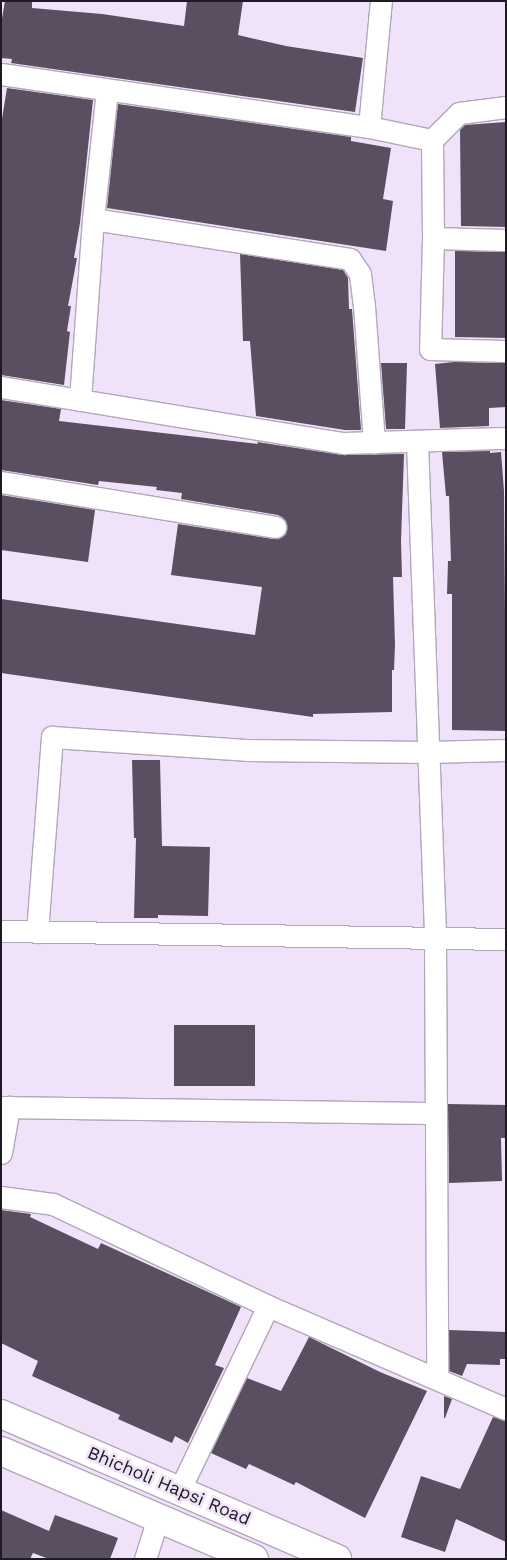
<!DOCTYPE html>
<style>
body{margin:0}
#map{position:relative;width:507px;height:1560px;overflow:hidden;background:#f0e2f9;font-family:"Work Sans",sans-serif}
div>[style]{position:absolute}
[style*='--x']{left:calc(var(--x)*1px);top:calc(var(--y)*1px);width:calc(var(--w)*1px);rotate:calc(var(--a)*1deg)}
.building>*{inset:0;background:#5a4e61}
.roads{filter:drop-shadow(1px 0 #b3a6bb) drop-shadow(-1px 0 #b3a6bb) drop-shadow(0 1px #b3a6bb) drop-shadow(0 -1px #b3a6bb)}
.street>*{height:21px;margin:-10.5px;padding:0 10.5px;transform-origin:10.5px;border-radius:10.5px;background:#fff}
.secondary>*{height:28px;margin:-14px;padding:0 14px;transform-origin:14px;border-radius:14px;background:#fff}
span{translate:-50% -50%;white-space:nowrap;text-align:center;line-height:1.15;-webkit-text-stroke:5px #f0e2f9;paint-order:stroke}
.street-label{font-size:18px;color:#1f1a22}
.frame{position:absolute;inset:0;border:2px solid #1f1a22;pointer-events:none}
</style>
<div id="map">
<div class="building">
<i style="clip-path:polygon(5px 1px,32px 1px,32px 8px,102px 14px,184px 26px,187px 1px,243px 1px,238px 35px,286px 46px,363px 58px,355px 112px,11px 63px,12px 59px,1px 58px,1px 24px)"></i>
<i style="clip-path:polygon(7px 88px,93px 100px,80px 223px,74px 258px,77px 258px,68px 306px,71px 306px,67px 331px,70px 332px,64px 385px,1px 375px,1px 125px)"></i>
<i style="clip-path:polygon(118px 104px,351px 137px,351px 141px,391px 148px,383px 199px,393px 201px,386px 251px,107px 208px)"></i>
<i style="clip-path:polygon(506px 122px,506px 227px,461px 226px,460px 130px,465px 125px)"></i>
<i style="clip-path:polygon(455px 251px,506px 252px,506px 338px,455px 337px)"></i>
<i style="clip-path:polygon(240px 254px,343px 270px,348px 278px,349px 309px,352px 309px,361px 430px,345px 430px,256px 416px,250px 341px,243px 341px)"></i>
<i style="clip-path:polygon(454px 362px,506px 363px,506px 407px,489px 408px,489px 426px,440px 428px,435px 364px)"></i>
<i style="clip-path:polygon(381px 363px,407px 363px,405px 429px,386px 429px)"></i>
<i style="clip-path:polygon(1px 400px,61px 409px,59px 421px,258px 444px,257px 442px,342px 455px,404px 454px,401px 541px,402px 577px,393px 577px,395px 645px,394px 670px,392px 670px,392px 712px,313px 714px,313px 717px,1px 673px,1px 599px,255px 635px,262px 587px,171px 575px,178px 524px,273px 539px,284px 535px,287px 529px,283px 518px,278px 515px,181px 499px,182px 493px,156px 490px,157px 487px,99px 481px,98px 485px,1px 470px)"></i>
<i style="clip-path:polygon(490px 451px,490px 453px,501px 452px,504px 491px,506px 731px,452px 730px,452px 594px,447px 594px,448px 561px,451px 561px,449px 496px,446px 496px,442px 452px)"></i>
<i style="clip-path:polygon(1px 495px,95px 510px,88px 562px,1px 550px)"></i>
<i style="clip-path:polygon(132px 760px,160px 760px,162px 846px,210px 847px,208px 916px,158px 915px,158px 918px,134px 918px,136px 838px,134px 838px)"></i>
<i style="clip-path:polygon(174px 1025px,255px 1025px,255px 1086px,174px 1086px)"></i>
<i style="clip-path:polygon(448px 1104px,506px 1105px,506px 1138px,501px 1138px,502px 1181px,449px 1183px)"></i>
<i style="clip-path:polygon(1px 1210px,31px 1214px,30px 1217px,98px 1249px,101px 1243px,241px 1307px,215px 1365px,224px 1368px,188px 1443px,175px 1436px,172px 1443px,118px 1419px,120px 1415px,32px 1376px,38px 1361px,1px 1343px)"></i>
<i style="clip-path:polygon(449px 1330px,506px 1332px,506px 1359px,500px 1359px,500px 1365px,467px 1364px,462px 1376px,449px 1371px)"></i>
<i style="clip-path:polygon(309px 1337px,380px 1372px,427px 1391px,365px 1518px,296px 1482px,294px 1485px,249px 1464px,246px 1469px,211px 1453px,247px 1378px,281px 1391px)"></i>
<i style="clip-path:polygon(444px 1396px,452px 1399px,445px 1418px,444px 1418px)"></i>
<i style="clip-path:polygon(493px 1417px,506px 1421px,506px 1542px,456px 1519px,445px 1552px,401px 1537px,421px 1476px,460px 1489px)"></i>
<i style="clip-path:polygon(1px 1510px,49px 1531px,55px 1515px,118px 1538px,110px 1559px,49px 1559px,33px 1553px,30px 1559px,1px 1559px)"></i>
</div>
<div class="roads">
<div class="street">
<i style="--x:1;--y:74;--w:372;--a:8.2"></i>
<i style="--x:369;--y:127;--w:64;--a:11.7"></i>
<i style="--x:432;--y:140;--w:98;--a:89.4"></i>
<i style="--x:433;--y:238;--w:111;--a:91.5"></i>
<i style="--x:430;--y:349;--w:76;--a:1.5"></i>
<i style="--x:369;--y:127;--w:127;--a:-84.6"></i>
<i style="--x:432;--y:140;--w:38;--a:-45"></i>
<i style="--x:459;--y:113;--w:47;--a:-7.3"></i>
<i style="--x:93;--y:219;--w:260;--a:8.8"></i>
<i style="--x:350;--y:259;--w:18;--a:56"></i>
<i style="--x:360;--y:274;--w:32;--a:83"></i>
<i style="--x:364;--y:306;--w:137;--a:85.8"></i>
<i style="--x:433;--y:238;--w:73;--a:1.6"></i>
<i style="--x:1;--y:387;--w:348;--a:9.3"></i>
<i style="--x:344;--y:443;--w:162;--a:-1.8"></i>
<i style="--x:80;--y:400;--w:181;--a:-85.9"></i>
<i style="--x:93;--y:219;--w:129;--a:-83.8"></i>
<i style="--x:417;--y:442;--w:496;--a:87.9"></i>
<i style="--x:435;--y:938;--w:440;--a:89.7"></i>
<i style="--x:1;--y:482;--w:278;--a:9.3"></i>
<i style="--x:1;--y:931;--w:505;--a:0.91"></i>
<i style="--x:37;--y:932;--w:196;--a:-85.6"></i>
<i style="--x:52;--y:737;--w:194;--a:3.8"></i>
<i style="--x:246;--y:750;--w:182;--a:0.6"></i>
<i style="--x:428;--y:752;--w:78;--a:-1.5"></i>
<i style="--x:1;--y:1107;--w:435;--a:0.8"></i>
<i style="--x:1;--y:1153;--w:47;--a:-80.1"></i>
<i style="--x:1;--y:1197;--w:52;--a:7.7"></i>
<i style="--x:53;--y:1204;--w:238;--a:25.4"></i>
<i style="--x:268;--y:1306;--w:259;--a:23.4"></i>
<i style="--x:179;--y:1491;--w:205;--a:-64.3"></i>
<i style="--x:145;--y:1559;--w:43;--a:-72.4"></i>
</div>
<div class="secondary">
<i style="--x:1;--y:1414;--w:366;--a:23.3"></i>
<i style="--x:1;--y:1451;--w:275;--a:23.1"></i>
</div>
</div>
<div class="street-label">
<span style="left:169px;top:1486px;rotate:23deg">Bhicholi Hapsi Road</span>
</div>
<div class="frame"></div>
</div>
